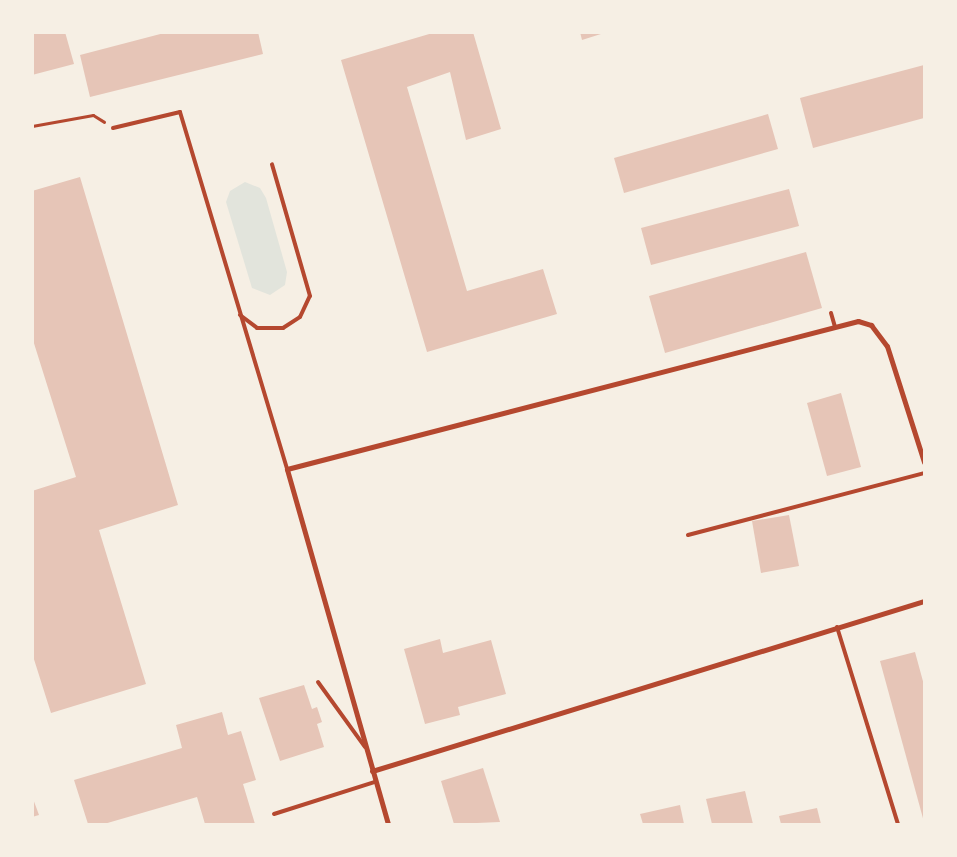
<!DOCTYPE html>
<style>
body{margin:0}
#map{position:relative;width:957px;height:857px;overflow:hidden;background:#f6efe4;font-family:Spectral,serif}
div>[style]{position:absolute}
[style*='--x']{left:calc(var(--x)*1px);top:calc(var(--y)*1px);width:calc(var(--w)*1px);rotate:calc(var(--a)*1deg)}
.green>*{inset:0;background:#e2e4dc}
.building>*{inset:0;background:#e6c5b7}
.path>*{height:3px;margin:-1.5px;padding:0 1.5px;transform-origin:1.5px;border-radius:1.5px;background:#b5482f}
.service>*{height:4px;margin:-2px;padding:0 2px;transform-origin:2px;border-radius:2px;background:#b5482f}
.minor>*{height:5px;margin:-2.5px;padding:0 2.5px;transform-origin:2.5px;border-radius:2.5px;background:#b5482f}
span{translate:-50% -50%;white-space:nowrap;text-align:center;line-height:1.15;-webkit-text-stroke:4px #f6efe4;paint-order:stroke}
.frame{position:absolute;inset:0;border:34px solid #f6efe4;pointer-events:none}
</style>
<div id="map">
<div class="green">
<i style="clip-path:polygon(245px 182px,260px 188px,266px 198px,287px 272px,285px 285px,270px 295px,252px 288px,226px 202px,230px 191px)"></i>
</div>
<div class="building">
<i style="clip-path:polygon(32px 32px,65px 32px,74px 64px,32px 75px)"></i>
<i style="clip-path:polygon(168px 32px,258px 32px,263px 54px,90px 97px,80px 55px)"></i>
<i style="clip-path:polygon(436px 32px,473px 32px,501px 129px,466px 140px,450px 72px,407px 87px,467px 291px,543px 269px,557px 314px,427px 352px,341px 60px)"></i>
<i style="clip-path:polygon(580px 32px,604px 32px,604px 33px,582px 40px)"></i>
<i style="clip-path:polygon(924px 65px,924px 118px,813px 148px,800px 98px)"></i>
<i style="clip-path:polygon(768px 114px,778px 149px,624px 193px,614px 158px)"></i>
<i style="clip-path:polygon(80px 177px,178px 505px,99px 530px,146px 684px,51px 713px,32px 653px,32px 491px,76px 477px,32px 337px,32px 191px)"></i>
<i style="clip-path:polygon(789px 189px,799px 226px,651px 265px,641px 228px)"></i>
<i style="clip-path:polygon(806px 252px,822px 308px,665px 353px,649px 296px)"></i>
<i style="clip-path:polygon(841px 393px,861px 467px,827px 476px,807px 403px)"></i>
<i style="clip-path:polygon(789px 515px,799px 566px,761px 573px,752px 521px)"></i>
<i style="clip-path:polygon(440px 639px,443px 653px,491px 640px,506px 694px,458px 707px,460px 715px,425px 724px,404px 649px)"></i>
<i style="clip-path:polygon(915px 652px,924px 685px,924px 822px,880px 661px)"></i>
<i style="clip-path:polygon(304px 685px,312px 709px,317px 707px,322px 722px,317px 724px,324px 747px,280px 761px,259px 698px)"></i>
<i style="clip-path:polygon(222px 712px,228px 735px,241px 731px,256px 780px,243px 784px,255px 824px,205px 824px,197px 797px,104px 824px,88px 824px,74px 780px,182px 748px,176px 725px)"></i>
<i style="clip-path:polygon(483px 768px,500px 822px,454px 824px,441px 781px)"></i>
<i style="clip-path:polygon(745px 791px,753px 824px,712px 824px,706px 799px)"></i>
<i style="clip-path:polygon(32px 796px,39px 815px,32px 817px)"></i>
<i style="clip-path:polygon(680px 805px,684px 824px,643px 824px,640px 814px)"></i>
<i style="clip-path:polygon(817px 808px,821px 824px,781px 824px,779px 816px)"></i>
</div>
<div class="path">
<i style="--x:32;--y:126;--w:62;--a:-10.2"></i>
<i style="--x:93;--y:115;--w:13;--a:32"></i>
</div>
<div class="service">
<i style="--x:113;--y:128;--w:69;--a:-13.4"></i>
<i style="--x:180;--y:112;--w:373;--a:73.3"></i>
<i style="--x:831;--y:313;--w:15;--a:74"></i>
<i style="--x:240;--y:315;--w:21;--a:37"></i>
<i style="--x:257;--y:328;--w:26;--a:0"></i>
<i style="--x:283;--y:328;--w:20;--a:-33"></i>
<i style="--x:300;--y:317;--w:23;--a:-65"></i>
<i style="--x:310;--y:296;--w:137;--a:-106.1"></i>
<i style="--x:688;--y:535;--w:244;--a:-14.7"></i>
<i style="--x:837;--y:627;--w:206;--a:72.8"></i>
<i style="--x:318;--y:682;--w:80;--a:54.1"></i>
<i style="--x:274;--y:814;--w:106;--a:-17.6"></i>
</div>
<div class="minor">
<i style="--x:372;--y:771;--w:578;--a:-17.12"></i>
<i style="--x:388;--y:824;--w:369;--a:-105.9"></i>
<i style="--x:287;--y:469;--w:590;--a:-14.53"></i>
<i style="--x:858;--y:321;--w:14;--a:17"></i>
<i style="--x:871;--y:325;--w:26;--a:53"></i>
<i style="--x:887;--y:346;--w:122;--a:72.3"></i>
</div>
<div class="frame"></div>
</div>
